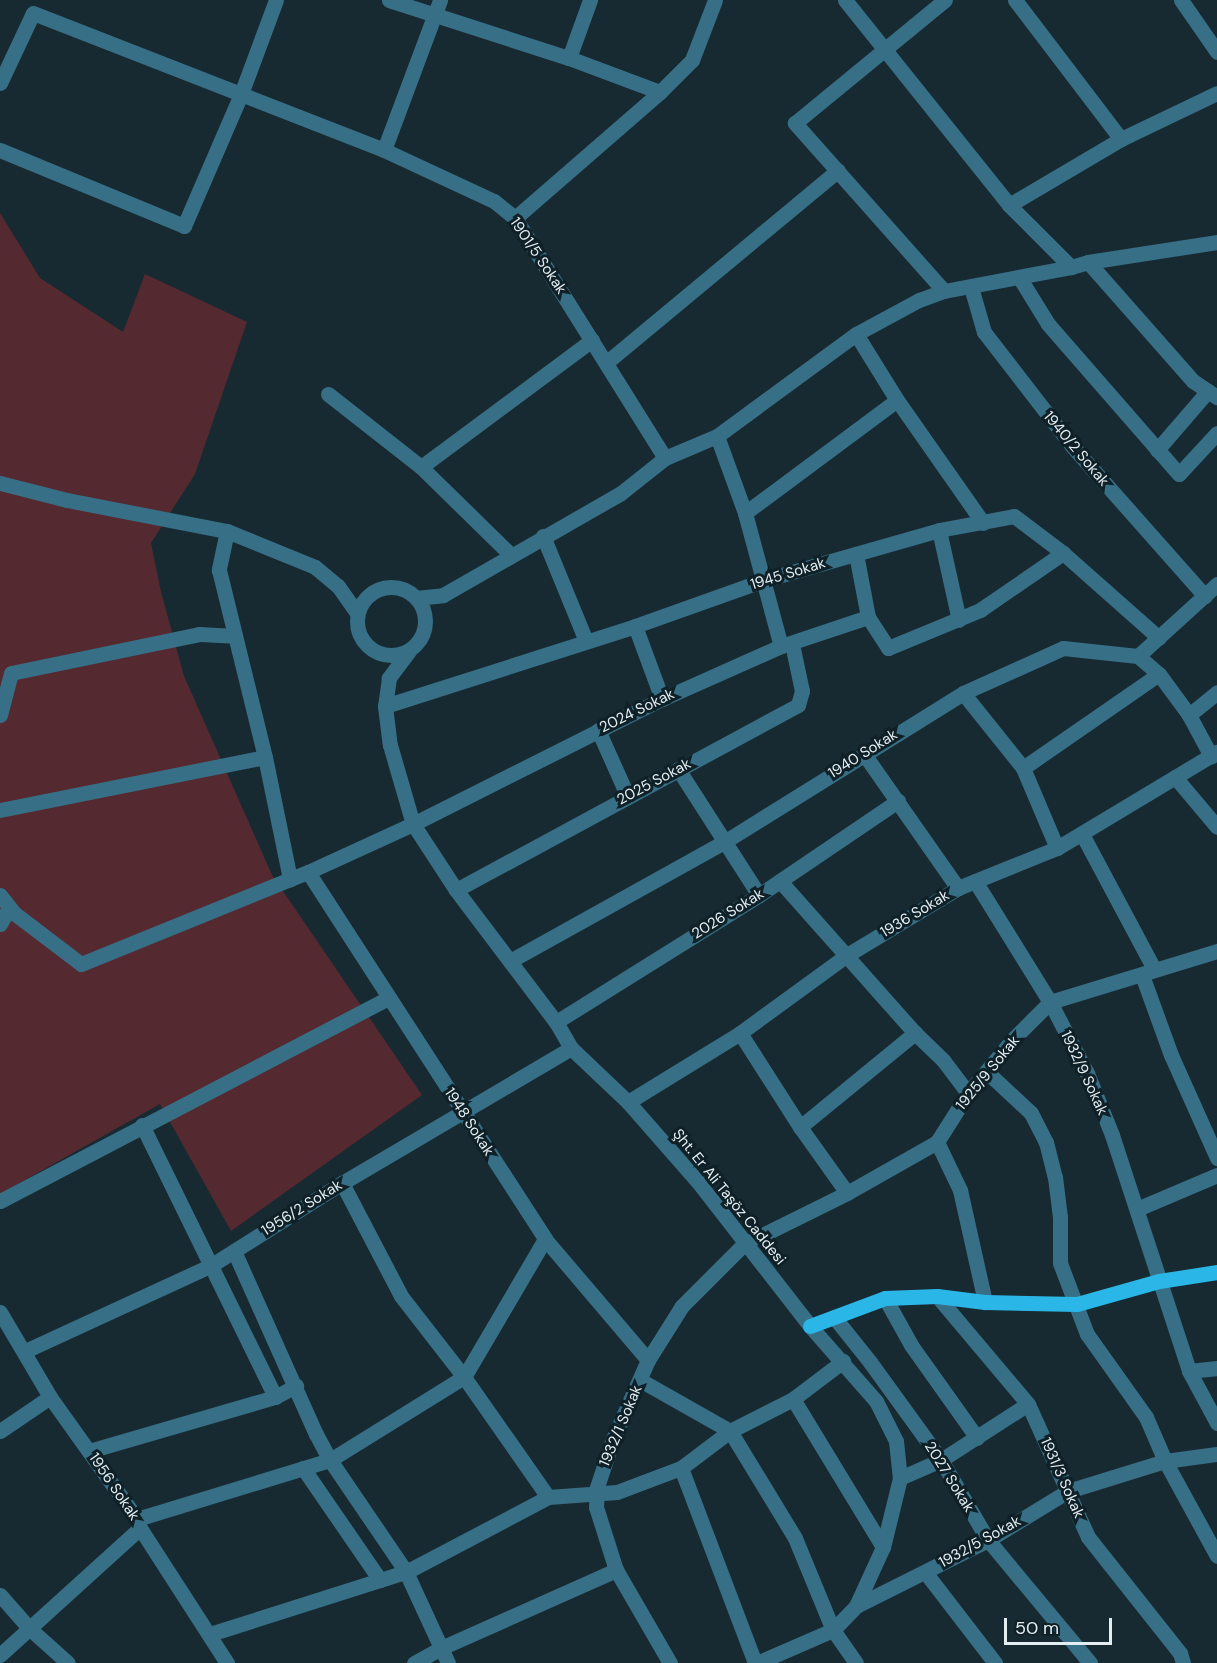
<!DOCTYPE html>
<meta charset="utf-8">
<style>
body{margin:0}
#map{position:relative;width:1217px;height:1663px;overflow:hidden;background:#182a31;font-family:"DM Sans",sans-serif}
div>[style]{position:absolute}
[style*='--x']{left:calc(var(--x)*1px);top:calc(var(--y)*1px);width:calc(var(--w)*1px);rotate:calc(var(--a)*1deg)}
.green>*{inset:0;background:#54292f}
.minor>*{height:15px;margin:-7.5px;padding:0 7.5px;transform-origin:7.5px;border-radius:7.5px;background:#376f87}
.minor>.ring{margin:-7.5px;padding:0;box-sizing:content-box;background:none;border:15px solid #376f87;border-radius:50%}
.major>*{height:15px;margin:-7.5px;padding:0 7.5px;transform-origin:7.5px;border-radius:7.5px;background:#2ab7e8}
span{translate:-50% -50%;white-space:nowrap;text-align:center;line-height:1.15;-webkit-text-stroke:6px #0f2027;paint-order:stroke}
.street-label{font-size:15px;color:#e3eef3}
.scale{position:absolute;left:1004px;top:1618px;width:108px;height:27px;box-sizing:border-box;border:3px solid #e3eef3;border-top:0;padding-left:8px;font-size:18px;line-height:21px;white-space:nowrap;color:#e3eef3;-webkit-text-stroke:4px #0f2027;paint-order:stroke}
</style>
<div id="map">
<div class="green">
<i style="clip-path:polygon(0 213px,40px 278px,123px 332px,145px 274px,247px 322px,195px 474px,151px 543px,161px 592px,184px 676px,272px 875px,422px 1095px,231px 1231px,160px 1104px,0 1194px)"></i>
</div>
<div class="minor">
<i style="--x:389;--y:0;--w:189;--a:17.9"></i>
<i style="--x:569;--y:58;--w:97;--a:20.5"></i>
<i style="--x:845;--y:0;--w:263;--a:51.3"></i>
<i style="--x:1009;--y:205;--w:88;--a:45"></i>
<i style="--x:1015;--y:0;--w:175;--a:52.7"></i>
<i style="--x:1181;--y:0;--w:63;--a:55.3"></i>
<i style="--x:33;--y:13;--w:377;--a:21.3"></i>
<i style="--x:384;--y:150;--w:121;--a:24.9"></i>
<i style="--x:494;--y:201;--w:27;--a:39"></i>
<i style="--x:515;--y:218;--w:283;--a:58"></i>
<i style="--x:569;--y:58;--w:62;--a:-70.1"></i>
<i style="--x:0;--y:83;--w:77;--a:-64.8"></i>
<i style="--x:0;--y:150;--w:199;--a:22.4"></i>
<i style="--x:184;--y:226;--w:144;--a:-66.6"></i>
<i style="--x:241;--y:94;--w:100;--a:-69.6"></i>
<i style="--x:384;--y:150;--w:160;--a:-69.5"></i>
<i style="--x:1009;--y:205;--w:130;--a:-30.5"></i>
<i style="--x:1121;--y:139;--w:106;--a:-25.6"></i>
<i style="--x:515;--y:218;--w:192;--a:-41"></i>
<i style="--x:660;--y:92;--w:45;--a:-45"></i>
<i style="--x:692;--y:60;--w:64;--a:-69"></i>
<i style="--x:1088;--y:262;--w:159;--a:48.6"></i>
<i style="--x:1193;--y:381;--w:29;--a:34"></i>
<i style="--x:1019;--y:277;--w:55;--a:58.3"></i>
<i style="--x:1048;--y:324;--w:199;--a:48.9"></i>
<i style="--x:1179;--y:474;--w:56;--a:-47.2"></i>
<i style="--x:971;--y:287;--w:47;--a:73.9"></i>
<i style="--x:984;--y:332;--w:145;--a:52.3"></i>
<i style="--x:1073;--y:447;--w:199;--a:48.5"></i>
<i style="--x:944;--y:291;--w:225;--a:-131.6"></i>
<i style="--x:795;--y:123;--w:194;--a:-39.4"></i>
<i style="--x:856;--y:334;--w:78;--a:58.2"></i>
<i style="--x:897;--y:400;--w:150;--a:55"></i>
<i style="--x:607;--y:362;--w:300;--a:-39.7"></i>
<i style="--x:328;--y:394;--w:118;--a:38.1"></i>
<i style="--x:421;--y:467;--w:126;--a:44.4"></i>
<i style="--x:717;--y:436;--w:82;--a:70"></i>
<i style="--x:745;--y:513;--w:138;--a:74.9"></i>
<i style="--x:1157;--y:450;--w:78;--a:-49.2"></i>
<i style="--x:421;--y:467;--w:213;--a:-36.6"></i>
<i style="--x:0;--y:483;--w:69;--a:14.2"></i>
<i style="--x:67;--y:500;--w:163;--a:11"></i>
<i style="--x:227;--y:531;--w:95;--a:22.2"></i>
<i style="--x:315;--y:567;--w:30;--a:40"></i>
<i style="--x:338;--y:586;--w:33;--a:55"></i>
<i style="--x:745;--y:513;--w:189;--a:-36.6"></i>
<i style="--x:939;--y:530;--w:92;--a:77.5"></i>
<i style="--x:227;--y:531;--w:40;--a:102"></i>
<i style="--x:219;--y:570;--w:193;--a:76.2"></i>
<i style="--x:265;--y:757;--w:125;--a:78.4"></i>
<i style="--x:543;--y:536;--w:113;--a:67.7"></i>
<i style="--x:856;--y:554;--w:64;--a:79.2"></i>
<i style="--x:868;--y:617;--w:37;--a:57"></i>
<i style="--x:888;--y:648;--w:100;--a:-22.4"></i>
<i style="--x:980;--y:610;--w:101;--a:-34.5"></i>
<i class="ring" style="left:357px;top:587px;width:53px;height:53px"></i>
<i style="--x:416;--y:598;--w:27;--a:-6"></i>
<i style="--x:443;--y:595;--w:205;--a:-29.8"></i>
<i style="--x:621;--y:493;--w:56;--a:-38.5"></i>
<i style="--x:665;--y:458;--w:56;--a:-22.9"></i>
<i style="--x:717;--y:436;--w:172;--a:-36.3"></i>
<i style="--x:856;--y:334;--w:72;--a:-28.4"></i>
<i style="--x:919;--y:300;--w:27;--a:-20"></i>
<i style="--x:944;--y:291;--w:129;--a:-10.7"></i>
<i style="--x:1071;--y:267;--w:18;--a:-16"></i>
<i style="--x:1088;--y:262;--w:131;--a:-8.8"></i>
<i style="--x:635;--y:626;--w:78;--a:69.7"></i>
<i style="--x:409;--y:651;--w:34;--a:127"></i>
<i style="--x:389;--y:678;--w:28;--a:98"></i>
<i style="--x:385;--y:706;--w:39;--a:83"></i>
<i style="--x:390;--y:745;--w:82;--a:73.8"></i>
<i style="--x:413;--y:824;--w:79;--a:56.9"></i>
<i style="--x:456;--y:890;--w:166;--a:52.9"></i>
<i style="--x:556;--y:1022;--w:30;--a:60"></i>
<i style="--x:571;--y:1048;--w:79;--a:43.5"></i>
<i style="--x:628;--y:1102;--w:106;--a:48.8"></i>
<i style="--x:698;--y:1182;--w:182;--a:52.1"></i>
<i style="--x:810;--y:1326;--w:100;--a:48.7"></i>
<i style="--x:876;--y:1401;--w:45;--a:63.4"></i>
<i style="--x:896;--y:1441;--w:37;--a:84"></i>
<i style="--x:900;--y:1478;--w:71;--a:103.8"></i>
<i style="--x:883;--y:1547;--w:65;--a:114.6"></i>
<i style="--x:1138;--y:656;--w:28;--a:41"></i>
<i style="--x:1159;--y:674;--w:51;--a:53.8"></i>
<i style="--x:1189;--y:715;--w:47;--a:61.8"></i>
<i style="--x:963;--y:693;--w:96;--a:51.3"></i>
<i style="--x:1023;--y:768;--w:87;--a:67"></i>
<i style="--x:385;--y:706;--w:262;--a:-17.7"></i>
<i style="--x:635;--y:626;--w:137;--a:-19.6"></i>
<i style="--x:764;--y:580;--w:182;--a:-15.9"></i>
<i style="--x:939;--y:530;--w:76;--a:-10.6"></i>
<i style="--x:1014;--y:516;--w:61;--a:37.1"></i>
<i style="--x:1063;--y:553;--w:128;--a:41.5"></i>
<i style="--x:0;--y:715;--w:43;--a:-75.3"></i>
<i style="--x:11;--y:673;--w:192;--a:-11.7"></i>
<i style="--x:199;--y:634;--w:36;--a:3"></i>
<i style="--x:1189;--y:715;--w:36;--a:-39"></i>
<i style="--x:598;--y:730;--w:73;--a:65.9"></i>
<i style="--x:864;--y:754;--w:164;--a:55"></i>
<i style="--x:1023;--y:768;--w:165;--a:-34.7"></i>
<i style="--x:678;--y:769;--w:150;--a:57.3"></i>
<i style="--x:1175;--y:777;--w:65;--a:50"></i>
<i style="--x:0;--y:810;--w:270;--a:-11.3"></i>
<i style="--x:1082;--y:834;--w:153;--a:61.9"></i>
<i style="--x:308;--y:872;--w:437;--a:57.1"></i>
<i style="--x:545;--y:1239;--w:159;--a:49.6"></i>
<i style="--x:780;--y:881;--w:203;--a:48.4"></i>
<i style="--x:915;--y:1033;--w:39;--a:44"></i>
<i style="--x:943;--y:1060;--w:41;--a:52.9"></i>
<i style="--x:975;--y:881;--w:142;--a:58.2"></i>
<i style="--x:1050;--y:1002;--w:80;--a:62.5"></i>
<i style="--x:1087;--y:1073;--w:67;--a:68"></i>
<i style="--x:1112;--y:1135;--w:248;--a:71.9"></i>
<i style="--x:1189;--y:1371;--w:59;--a:61.7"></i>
<i style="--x:456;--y:890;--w:389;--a:-28.4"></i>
<i style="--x:798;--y:705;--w:15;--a:-74"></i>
<i style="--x:802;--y:691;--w:48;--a:-102"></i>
<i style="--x:0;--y:895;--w:23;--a:52"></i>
<i style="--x:14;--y:913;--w:84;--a:37.3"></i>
<i style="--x:81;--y:964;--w:245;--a:-22.1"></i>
<i style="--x:308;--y:872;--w:115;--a:-24.6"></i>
<i style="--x:413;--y:824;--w:279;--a:-26.7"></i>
<i style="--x:662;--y:699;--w:130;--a:-24"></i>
<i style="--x:781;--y:646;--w:92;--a:-18.4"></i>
<i style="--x:0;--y:924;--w:18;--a:-61"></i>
<i style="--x:510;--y:961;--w:245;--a:-29.1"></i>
<i style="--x:724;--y:842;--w:282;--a:-31.9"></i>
<i style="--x:963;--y:693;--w:110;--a:-24.2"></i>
<i style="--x:1063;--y:648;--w:75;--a:6.1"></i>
<i style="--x:1138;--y:656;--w:107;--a:-42.3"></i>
<i style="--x:1142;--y:975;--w:85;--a:70.1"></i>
<i style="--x:1171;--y:1055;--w:113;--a:65.9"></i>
<i style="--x:556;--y:1022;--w:239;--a:-32"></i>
<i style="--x:759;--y:895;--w:168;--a:-34.1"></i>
<i style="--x:740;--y:1033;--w:112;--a:57.4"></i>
<i style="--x:800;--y:1127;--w:81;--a:54.5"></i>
<i style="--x:987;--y:1072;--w:60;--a:43"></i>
<i style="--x:1031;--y:1113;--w:33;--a:63"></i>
<i style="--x:1046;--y:1142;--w:36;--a:76"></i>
<i style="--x:1055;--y:1177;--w:40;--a:82.9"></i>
<i style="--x:1060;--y:1217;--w:46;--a:90"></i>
<i style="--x:1060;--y:1263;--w:76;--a:69.2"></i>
<i style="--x:1087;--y:1334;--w:102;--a:54.6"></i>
<i style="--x:1146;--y:1417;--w:48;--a:66.6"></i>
<i style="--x:1165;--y:1461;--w:108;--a:61.3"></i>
<i style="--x:628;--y:1102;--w:132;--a:-31.6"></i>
<i style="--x:740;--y:1033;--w:132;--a:-36.1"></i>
<i style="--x:847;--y:955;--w:130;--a:-31.1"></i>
<i style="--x:958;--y:888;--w:107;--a:-22"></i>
<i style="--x:1057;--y:848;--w:187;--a:-31"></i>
<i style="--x:142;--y:1125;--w:303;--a:63.9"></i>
<i style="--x:800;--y:1127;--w:149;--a:-39.3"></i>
<i style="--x:937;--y:1142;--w:53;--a:64.4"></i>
<i style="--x:960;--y:1190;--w:115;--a:77.4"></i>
<i style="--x:342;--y:1183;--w:127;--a:62.4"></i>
<i style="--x:401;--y:1296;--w:103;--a:52.1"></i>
<i style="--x:464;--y:1377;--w:146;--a:55"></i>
<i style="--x:0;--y:1201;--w:439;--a:-27.6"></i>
<i style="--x:1137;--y:1209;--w:87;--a:-23"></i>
<i style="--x:234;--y:1251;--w:201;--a:65.9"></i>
<i style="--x:316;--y:1434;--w:30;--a:62"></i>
<i style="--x:330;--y:1460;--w:135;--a:55.8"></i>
<i style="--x:406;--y:1572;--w:100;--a:65.2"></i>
<i style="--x:937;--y:1296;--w:141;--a:49.9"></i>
<i style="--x:1028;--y:1404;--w:146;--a:65.7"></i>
<i style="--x:1088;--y:1537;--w:148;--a:51.6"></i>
<i style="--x:1180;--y:1653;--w:10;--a:73"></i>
<i style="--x:885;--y:1298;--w:54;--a:61"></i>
<i style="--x:911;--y:1345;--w:114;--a:54.6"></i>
<i style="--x:0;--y:1312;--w:99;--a:59.5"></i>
<i style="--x:50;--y:1397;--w:150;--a:54.5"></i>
<i style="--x:137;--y:1519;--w:9;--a:72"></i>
<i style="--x:140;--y:1528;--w:161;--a:57.2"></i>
<i style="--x:834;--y:1317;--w:58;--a:51.3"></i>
<i style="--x:870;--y:1362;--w:121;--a:54.1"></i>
<i style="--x:941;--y:1460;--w:93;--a:59.6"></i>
<i style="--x:988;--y:1540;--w:160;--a:50.3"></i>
<i style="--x:25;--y:1351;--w:204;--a:-24.7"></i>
<i style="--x:210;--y:1266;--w:156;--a:-32.2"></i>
<i style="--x:342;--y:1183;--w:266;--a:-30.5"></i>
<i style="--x:1189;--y:1371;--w:28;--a:-6"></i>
<i style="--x:640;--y:1380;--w:103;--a:29.5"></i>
<i style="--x:730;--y:1431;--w:125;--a:58.7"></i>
<i style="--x:795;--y:1538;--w:100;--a:67.6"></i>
<i style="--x:833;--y:1630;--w:40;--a:55.1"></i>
<i style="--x:793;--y:1399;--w:173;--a:58.7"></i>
<i style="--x:0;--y:1431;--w:60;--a:-34.2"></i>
<i style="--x:89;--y:1451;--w:194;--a:-16.2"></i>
<i style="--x:275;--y:1397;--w:24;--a:-28"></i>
<i style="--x:303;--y:1468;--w:136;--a:55.5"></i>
<i style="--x:681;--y:1468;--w:209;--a:69.2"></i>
<i style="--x:900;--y:1478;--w:45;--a:-23.7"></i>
<i style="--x:941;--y:1460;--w:103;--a:-32.8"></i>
<i style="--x:137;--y:1519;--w:202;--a:-17"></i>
<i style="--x:330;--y:1460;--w:158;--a:-31.8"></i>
<i style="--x:464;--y:1377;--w:160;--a:-59.6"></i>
<i style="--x:925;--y:1572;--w:115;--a:52.4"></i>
<i style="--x:0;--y:1595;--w:44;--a:48.7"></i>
<i style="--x:29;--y:1628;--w:52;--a:41.9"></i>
<i style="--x:210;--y:1634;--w:206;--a:-17.6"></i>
<i style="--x:406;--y:1572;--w:161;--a:-27.8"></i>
<i style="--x:548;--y:1497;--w:69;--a:-4.1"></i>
<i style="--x:617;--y:1492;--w:68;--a:-20.6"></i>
<i style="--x:681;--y:1468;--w:61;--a:-37.1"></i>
<i style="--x:730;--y:1431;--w:71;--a:-26.9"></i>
<i style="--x:793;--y:1399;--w:63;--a:-37.2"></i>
<i style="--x:0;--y:1655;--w:189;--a:-42.2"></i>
<i style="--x:414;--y:1663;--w:31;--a:-29"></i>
<i style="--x:441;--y:1648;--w:192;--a:-24"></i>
<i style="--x:670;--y:1663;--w:108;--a:-120.1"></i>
<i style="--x:616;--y:1570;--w:66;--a:-107.6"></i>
<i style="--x:596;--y:1507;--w:20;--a:-87"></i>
<i style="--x:597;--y:1487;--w:51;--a:-71.6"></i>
<i style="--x:613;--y:1439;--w:86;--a:-66.1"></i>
<i style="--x:648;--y:1360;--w:64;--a:-57.8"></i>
<i style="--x:682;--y:1306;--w:88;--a:-45"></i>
<i style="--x:744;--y:1244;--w:115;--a:-26.3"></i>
<i style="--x:847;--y:1193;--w:103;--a:-29.5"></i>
<i style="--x:937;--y:1142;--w:58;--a:-57.7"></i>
<i style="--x:968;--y:1093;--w:70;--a:-50.2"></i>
<i style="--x:1013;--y:1039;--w:52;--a:-45"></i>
<i style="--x:1050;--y:1002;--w:175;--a:-17"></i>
<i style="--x:757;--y:1663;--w:83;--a:-23.5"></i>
<i style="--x:833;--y:1630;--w:33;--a:-46"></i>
<i style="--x:856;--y:1606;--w:148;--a:-26.6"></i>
<i style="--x:988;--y:1540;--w:94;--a:-31.5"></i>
<i style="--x:1068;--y:1491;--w:102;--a:-17.2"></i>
<i style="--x:1165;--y:1461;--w:52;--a:-7.7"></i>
</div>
<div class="major">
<i style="--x:810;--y:1326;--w:80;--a:-20.5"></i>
<i style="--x:885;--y:1298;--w:52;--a:-2.2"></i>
<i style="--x:937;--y:1296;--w:48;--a:7.1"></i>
<i style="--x:985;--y:1302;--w:92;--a:1.2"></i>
<i style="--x:1077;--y:1304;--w:85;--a:-15.7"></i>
<i style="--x:1159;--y:1281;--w:59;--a:-8.8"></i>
</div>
<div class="street-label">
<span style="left:538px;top:256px;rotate:56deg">1901/5 Sokak</span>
<span style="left:1076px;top:449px;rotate:50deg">1940/2 Sokak</span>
<span style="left:788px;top:574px;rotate:-17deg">1945 Sokak</span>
<span style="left:637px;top:711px;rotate:-26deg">2024 Sokak</span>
<span style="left:863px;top:754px;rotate:-32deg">1940 Sokak</span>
<span style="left:654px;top:782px;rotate:-28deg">2025 Sokak</span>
<span style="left:728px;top:914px;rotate:-32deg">2026 Sokak</span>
<span style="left:915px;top:914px;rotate:-31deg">1936 Sokak</span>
<span style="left:988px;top:1073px;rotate:-51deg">1925/9 Sokak</span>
<span style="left:1084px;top:1073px;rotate:65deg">1932/9 Sokak</span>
<span style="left:469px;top:1122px;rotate:57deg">1948 Sokak</span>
<span style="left:729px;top:1197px;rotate:51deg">Şht. Er Ali Taşöz Caddesi</span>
<span style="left:302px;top:1208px;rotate:-32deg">1956/2 Sokak</span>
<span style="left:621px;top:1426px;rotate:-67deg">1932/1 Sokak</span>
<span style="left:949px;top:1477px;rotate:58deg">2027 Sokak</span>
<span style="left:1062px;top:1478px;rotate:66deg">1931/3 Sokak</span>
<span style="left:114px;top:1487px;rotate:56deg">1956 Sokak</span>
<span style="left:980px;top:1542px;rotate:-29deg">1932/5 Sokak</span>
</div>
<div class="scale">50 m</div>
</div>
